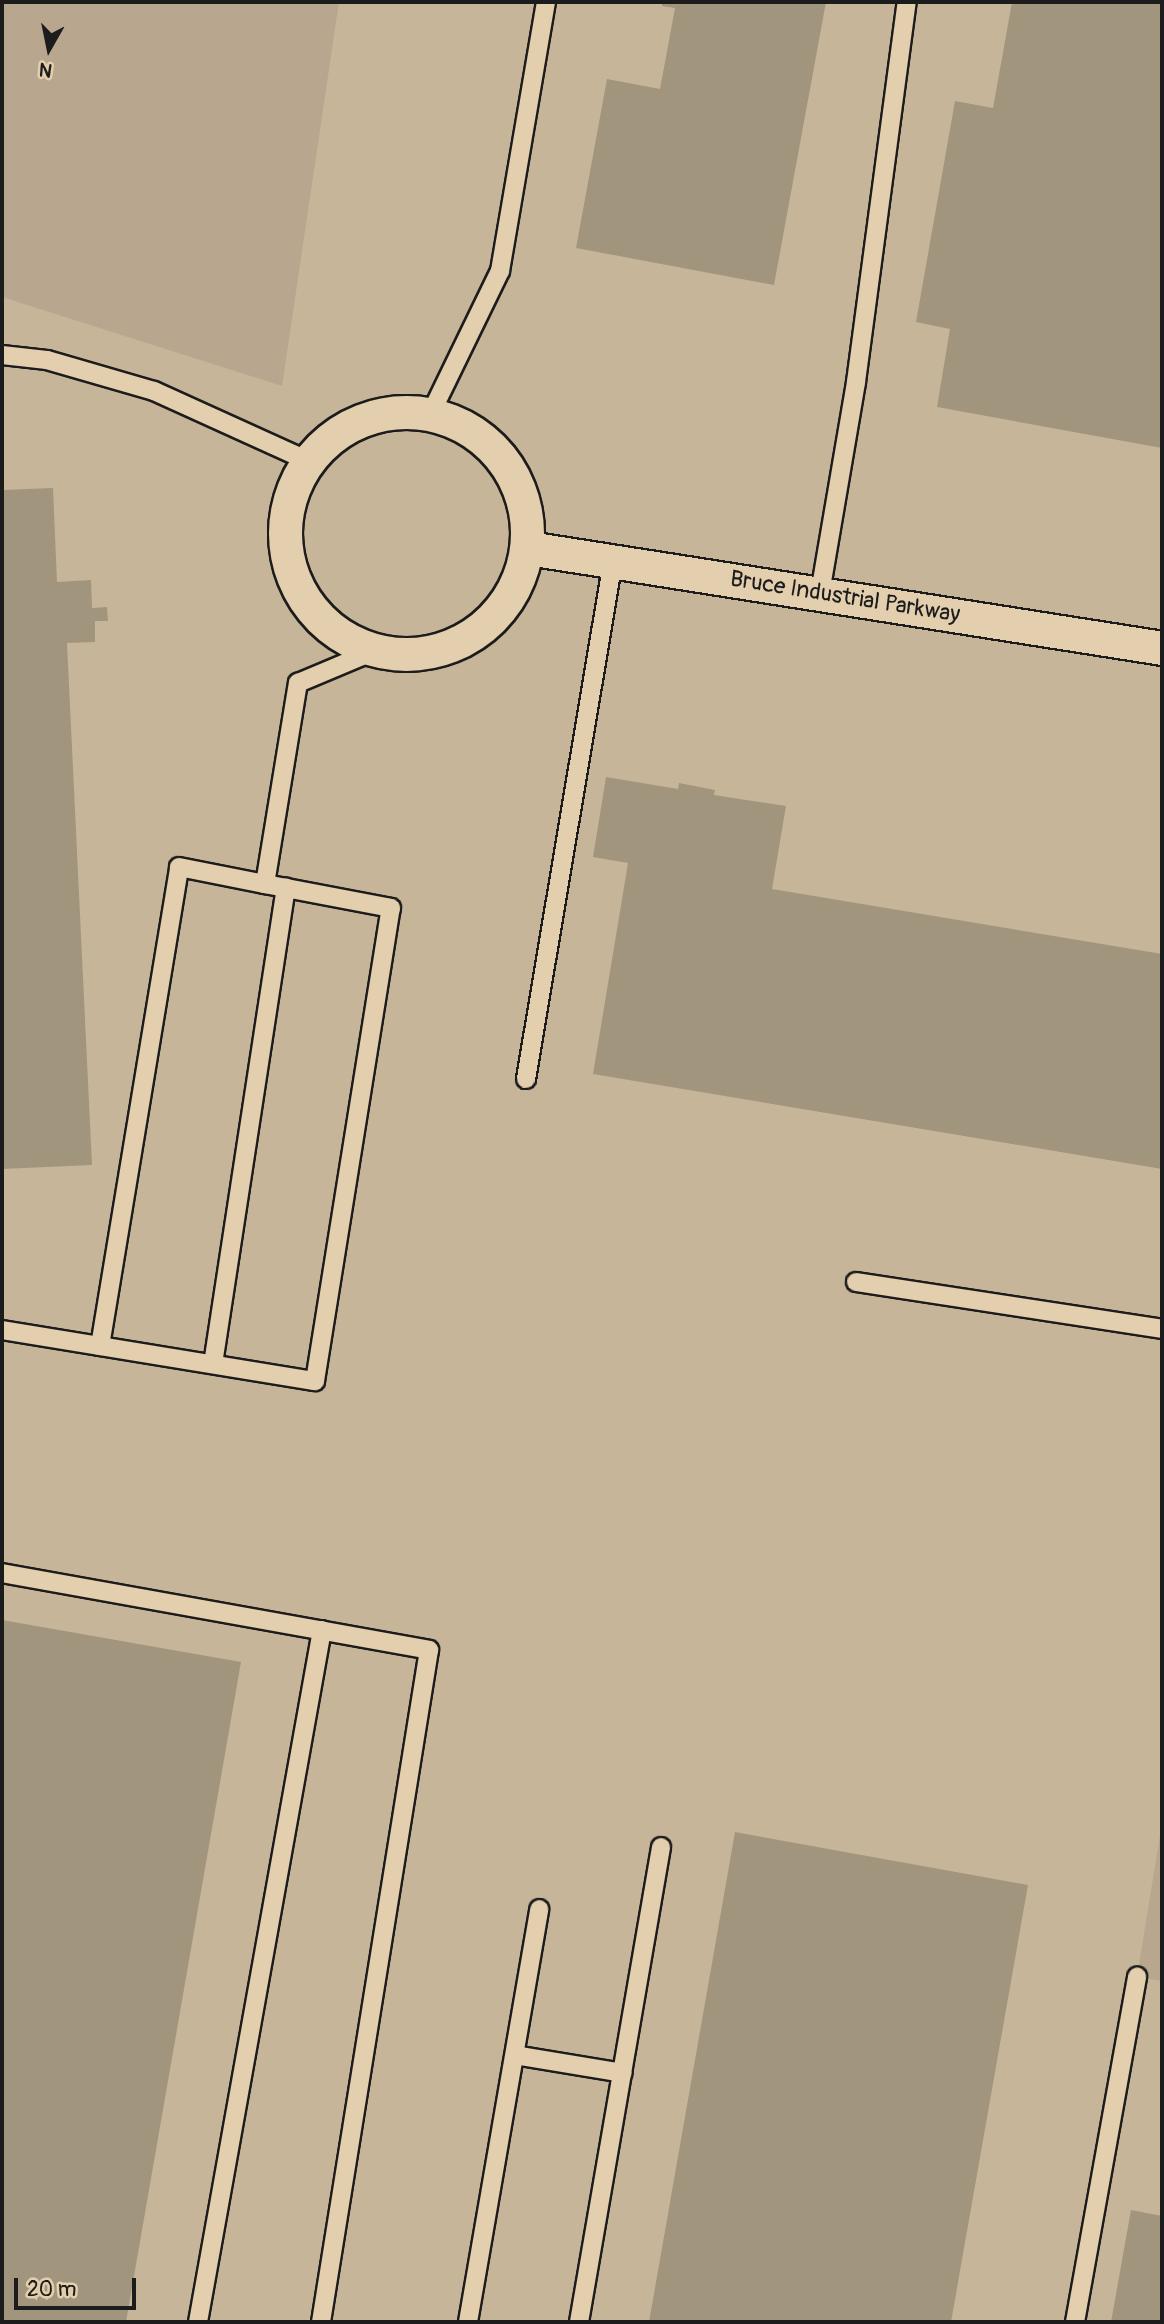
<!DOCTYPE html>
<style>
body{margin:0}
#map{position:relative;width:1164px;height:2324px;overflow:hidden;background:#d7c3a4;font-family:Pangolin,sans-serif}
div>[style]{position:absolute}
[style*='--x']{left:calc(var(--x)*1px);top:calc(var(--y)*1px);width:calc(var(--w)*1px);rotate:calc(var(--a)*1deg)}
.built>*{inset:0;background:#c7b599}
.green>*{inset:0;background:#b8a78e}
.building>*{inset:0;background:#a2957e}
.roads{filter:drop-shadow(2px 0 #1c1c1c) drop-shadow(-2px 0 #1c1c1c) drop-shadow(0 2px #1c1c1c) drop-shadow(0 -2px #1c1c1c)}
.service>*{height:18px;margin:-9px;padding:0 9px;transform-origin:9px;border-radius:9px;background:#e3cead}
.minor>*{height:33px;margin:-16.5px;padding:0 16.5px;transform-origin:16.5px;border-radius:16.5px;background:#e3cead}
.minor>.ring{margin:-16.5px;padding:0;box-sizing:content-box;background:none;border:33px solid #e3cead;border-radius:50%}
span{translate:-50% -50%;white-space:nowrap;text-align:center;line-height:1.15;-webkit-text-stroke:5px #e3cead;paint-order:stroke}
.street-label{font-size:23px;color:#1c1c1c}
.frame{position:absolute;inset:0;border:4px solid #1c1c1c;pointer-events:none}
.north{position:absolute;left:14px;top:14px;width:70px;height:70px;-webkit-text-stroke:5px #e3cead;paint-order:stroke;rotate:189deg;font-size:19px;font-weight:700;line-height:28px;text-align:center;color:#1c1c1c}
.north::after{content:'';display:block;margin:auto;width:24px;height:32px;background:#1c1c1c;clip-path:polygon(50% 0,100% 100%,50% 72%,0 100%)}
.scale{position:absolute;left:14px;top:2278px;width:122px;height:32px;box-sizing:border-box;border:4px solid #1c1c1c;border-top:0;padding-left:9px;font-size:21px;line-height:24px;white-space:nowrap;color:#1c1c1c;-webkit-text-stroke:5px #e3cead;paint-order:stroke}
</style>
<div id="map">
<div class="built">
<i style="clip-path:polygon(81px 2px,1162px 2px,1162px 2322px,2px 2322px,2px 297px,24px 301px)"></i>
</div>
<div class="green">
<i style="clip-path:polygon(2px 2px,339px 2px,282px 386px,2px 297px)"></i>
<i style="clip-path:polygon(1162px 1823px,1162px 1981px,1137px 1977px)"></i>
</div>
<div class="building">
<i style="clip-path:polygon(662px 2px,826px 2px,774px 285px,576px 248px,607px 79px,660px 89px,675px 8px,662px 6px)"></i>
<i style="clip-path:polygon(1012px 2px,1162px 2px,1162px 448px,937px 407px,950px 329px,916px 322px,955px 101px,993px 108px)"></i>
<i style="clip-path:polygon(53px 488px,57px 582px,91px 580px,92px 608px,107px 607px,108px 621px,95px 621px,95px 642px,67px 643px,92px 1165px,2px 1169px,2px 490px)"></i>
<i style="clip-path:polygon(606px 777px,678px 789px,679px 783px,715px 790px,714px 795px,786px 806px,772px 889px,1162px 954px,1162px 1169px,593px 1074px,628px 863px,593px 857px)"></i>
<i style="clip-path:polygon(2px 1620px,241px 1662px,126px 2322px,2px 2322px)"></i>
<i style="clip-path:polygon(735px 1832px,1028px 1885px,951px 2322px,649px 2322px)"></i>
<i style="clip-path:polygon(1131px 2210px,1162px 2216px,1162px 2322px,1111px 2322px)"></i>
</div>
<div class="roads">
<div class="service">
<i style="--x:2;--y:355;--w:45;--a:6.3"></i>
<i style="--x:47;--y:360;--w:111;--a:16.2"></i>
<i style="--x:154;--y:391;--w:169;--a:24.4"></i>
<i style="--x:431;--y:413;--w:158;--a:-64.1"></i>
<i style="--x:500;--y:271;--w:273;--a:-80.3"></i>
<i style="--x:820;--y:593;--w:214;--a:-80.3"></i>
<i style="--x:856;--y:382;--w:383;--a:-82.4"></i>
<i style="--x:526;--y:1079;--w:525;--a:-80.47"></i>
<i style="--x:856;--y:1282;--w:310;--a:8.7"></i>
<i style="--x:2;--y:1330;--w:317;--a:9.3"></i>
<i style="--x:315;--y:1381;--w:479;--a:-80.9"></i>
<i style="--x:391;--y:908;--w:128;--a:-169.2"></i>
<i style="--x:265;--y:884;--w:204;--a:-80.7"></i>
<i style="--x:298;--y:683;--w:82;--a:-22.8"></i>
<i style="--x:100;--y:1346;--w:485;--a:-80.6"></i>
<i style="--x:179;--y:867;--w:88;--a:11.2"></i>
<i style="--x:213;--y:1364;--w:482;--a:-81.3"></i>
<i style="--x:2;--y:1573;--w:434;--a:10.2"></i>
<i style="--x:429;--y:1650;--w:681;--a:99.13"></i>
<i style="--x:515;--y:2055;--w:109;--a:9.5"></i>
<i style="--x:198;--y:2322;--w:703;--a:-79.84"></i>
<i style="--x:468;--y:2322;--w:419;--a:-80.2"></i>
<i style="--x:579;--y:2322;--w:482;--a:-80.2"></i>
<i style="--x:1075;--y:2322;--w:351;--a:-79.8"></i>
</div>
<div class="minor">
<i class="ring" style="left:285px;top:412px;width:209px;height:209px"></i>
<i style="--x:528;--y:548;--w:642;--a:8.96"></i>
</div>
</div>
<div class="street-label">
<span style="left:845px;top:597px;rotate:9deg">Bruce Industrial Parkway</span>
</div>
<div class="frame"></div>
<div class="north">N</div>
<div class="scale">20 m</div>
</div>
